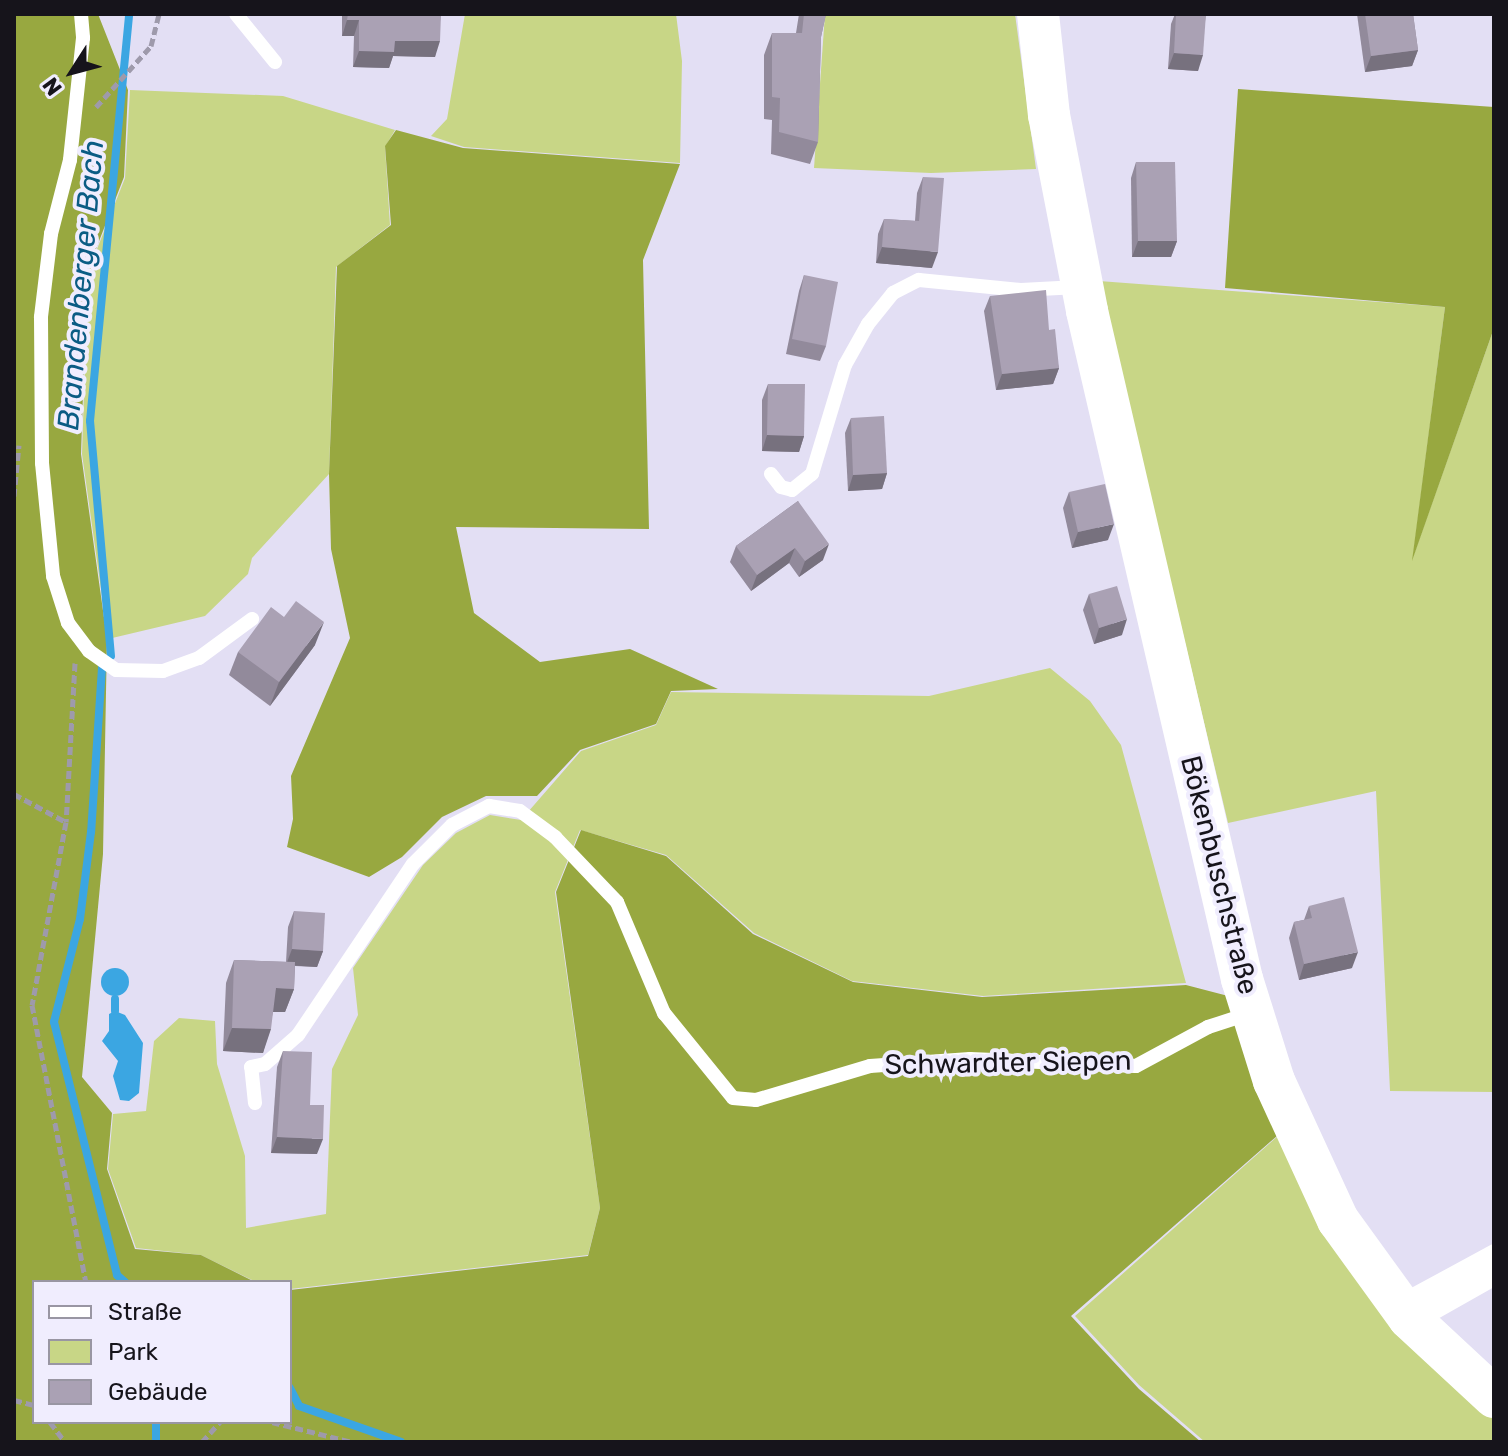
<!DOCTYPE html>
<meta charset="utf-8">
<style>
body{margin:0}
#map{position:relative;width:1508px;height:1456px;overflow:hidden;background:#e3dff4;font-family:Rubik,sans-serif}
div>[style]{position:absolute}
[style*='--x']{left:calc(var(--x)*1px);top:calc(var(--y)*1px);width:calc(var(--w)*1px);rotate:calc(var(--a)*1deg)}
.green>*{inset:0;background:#c8d686}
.forest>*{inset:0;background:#98a840}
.water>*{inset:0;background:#3ba6e2}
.round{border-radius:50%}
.stream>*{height:8px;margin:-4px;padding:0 4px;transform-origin:4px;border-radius:4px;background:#3ba6e2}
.path>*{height:5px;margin-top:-2.5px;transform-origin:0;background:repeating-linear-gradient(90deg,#9e9aab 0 8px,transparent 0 12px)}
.lane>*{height:14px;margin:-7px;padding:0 7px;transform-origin:7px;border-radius:7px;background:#fff}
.street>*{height:30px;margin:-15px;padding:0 15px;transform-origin:15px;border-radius:15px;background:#fff}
.secondary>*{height:42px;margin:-21px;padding:0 21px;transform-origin:21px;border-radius:21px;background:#fff}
.wall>*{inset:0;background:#928a9b}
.shaded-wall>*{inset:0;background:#77717e}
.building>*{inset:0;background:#aaa1b4}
span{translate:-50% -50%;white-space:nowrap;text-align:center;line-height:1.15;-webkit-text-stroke:8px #f0edfe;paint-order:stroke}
.street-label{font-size:28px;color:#16141b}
.water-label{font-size:30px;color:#0b5c84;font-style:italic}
.frame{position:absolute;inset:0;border:16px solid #16141b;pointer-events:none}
.legend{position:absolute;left:32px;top:1280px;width:260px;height:144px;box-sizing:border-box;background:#f0edfe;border:2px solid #9996a3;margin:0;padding:10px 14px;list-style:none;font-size:24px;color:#16141b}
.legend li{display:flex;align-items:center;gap:16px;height:40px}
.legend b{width:40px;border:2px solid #9996a3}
.north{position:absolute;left:32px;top:32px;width:80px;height:80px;-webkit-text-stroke:6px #f0edfe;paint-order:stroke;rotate:234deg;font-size:22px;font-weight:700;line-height:32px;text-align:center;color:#16141b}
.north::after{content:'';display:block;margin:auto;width:28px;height:36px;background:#16141b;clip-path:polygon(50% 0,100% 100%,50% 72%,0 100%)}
</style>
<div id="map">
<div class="green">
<i style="clip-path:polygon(465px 14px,676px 14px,682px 61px,680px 163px,464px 147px,431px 136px,447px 119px)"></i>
<i style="clip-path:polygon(825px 14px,1015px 14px,1036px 169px,931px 173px,814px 168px)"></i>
<i style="clip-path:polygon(130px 90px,283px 96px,395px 130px,385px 147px,390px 225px,336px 267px,329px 474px,252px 558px,248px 574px,205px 616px,108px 639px,82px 454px,88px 272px,125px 178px)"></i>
<i style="clip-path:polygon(1099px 281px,1445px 307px,1413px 557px,1494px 328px,1494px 1092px,1390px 1091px,1376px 791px,1228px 823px)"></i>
<i style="clip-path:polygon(1050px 668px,1090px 701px,1121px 745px,1186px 983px,983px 996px,852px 981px,754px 933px,666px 855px,580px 830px,555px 892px,600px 1208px,588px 1255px,290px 1289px,290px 1282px,256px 1282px,201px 1255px,136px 1248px,108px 1169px,113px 1114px,146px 1111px,154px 1041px,179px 1018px,215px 1021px,217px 1064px,245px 1156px,246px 1228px,326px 1214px,332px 1069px,358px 1015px,353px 968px,423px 865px,456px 833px,490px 815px,521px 820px,581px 751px,656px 725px,671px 692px,929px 696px)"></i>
<i style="clip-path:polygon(1278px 1136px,1468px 1398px,1494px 1419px,1494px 1442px,1205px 1442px,1139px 1385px,1075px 1316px)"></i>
</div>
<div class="forest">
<i style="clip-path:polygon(14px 14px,98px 14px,128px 90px,124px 177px,87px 272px,81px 454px,107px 639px,103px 854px,82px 1077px,112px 1113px,107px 1169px,135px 1249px,201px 1255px,255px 1282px,34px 1282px,34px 1422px,290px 1422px,290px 1290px,588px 1256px,600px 1208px,556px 892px,581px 830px,666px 856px,753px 934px,853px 982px,982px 997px,1186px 985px,1232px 997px,1277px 1136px,1071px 1316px,1139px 1389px,1201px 1442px,14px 1442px)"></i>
<i style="clip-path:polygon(1238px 89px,1494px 107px,1494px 328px,1412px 561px,1445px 307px,1225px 288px)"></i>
<i style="clip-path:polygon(396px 130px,463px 148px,680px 164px,643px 260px,649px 529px,456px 527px,474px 613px,540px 662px,630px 649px,718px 689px,671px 691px,656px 724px,580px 750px,537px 796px,486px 796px,442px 817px,402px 857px,369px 877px,287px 847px,293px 819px,291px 776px,350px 638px,331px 549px,329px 474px,337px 266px,391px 225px,385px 146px)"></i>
</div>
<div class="water">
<i class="round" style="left:101px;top:968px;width:28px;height:28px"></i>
<i style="clip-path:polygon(115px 1011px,125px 1015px,143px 1043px,139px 1093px,129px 1101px,120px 1100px,113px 1076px,118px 1061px,102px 1041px,109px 1031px,109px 1014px)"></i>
</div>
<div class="stream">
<i style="--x:111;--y:656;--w:236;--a:-95.1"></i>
<i style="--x:90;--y:421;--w:409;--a:-84.5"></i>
<i style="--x:102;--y:668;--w:164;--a:93.8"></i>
<i style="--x:91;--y:832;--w:88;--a:97.2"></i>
<i style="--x:80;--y:919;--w:106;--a:104.2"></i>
<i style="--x:54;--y:1022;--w:261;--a:76"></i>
<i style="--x:117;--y:1275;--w:11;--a:41"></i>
<i style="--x:115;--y:999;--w:12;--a:90"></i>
<i style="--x:290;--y:1388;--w:20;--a:63"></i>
<i style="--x:299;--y:1406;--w:108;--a:19.4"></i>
<i style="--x:156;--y:1442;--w:20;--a:-90"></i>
</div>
<div class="path">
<i style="--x:96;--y:107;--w:82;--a:-48"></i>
<i style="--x:151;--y:46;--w:33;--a:-76"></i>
<i style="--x:14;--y:496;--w:51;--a:-84.4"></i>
<i style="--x:75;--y:663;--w:159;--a:93.2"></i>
<i style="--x:66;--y:822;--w:186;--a:100.5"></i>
<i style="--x:32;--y:1005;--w:282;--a:79"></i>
<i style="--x:14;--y:794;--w:59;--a:28.3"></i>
<i style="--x:14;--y:1400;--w:21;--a:14"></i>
<i style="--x:50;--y:1422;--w:25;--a:53"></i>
<i style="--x:272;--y:1422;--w:82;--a:14"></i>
<i style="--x:202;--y:1442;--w:27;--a:-48"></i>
</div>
<div class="lane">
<i style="--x:81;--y:14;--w:24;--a:85"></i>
<i style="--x:83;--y:38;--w:123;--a:96.1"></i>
<i style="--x:70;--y:160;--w:76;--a:104.4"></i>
<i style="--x:51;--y:234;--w:84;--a:96.9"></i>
<i style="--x:41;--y:317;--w:146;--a:89.6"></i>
<i style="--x:42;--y:463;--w:114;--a:84.4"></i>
<i style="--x:53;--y:576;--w:49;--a:72.3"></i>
<i style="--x:68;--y:623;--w:35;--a:53"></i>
<i style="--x:89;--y:651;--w:33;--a:35"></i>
<i style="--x:116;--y:670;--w:47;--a:1.2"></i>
<i style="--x:163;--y:671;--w:38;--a:-20"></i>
<i style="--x:199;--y:658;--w:66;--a:-36.3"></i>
<i style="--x:236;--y:14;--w:62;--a:50.9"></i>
<i style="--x:771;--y:474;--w:16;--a:52"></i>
<i style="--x:781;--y:487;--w:11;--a:15"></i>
<i style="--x:792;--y:490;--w:26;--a:-39"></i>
<i style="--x:812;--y:474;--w:114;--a:-73.2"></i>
<i style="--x:845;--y:365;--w:47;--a:-60.7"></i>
<i style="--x:868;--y:324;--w:40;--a:-51"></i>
<i style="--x:893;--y:293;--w:29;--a:-27"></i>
<i style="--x:919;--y:280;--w:102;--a:5.6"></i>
<i style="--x:1021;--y:290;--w:57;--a:-3"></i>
<i style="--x:255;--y:1103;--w:36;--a:-96"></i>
<i style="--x:251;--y:1067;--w:14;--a:-12"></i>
<i style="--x:265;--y:1064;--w:44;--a:-41.3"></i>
<i style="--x:298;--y:1035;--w:206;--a:-56.1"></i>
<i style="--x:413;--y:864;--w:55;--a:-45"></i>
<i style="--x:452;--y:825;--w:42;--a:-27.2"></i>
<i style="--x:489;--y:806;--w:31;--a:9"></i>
<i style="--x:520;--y:811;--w:44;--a:36.6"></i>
<i style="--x:555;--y:837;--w:90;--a:46.4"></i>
<i style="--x:617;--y:902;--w:121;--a:67.1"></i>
<i style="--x:664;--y:1013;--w:109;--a:50.9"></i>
<i style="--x:733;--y:1098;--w:23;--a:5"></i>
<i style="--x:756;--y:1100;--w:119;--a:-16.6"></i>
<i style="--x:870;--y:1066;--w:100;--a:-4"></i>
<i style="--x:970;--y:1059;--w:166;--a:2.4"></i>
<i style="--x:1136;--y:1066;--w:82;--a:-28.4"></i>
<i style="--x:1208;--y:1027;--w:42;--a:-18"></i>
<i style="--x:1402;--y:1301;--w:105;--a:-28.5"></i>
</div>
<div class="street">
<i style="--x:1409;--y:1318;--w:98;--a:-29.5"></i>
</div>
<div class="secondary">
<i style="--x:1038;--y:14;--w:102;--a:83.8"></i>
<i style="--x:1049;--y:115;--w:200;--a:79"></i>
<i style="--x:1087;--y:311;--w:686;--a:76.94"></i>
<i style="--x:1242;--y:979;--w:107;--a:72.6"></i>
<i style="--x:1274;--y:1081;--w:153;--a:65.3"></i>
<i style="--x:1338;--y:1220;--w:121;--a:54.1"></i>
<i style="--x:1409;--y:1318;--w:116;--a:42.9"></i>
</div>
<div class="wall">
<i style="clip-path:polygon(342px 14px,441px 14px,435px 57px,393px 56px,389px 68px,353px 67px,354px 36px,342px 36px)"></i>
<i style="clip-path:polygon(799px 14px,826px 14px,821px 37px,818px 142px,810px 164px,771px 154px,772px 120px,764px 119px,764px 55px,772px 33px,796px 33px)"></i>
<i style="clip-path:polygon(1175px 14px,1206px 14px,1198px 71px,1168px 69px,1171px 24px)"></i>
<i style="clip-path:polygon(1357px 14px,1413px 14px,1418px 50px,1412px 66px,1365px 72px)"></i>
<i style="clip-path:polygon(1136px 162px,1177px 241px,1171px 257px,1132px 257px,1131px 178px)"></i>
<i style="clip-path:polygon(923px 177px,932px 268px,876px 263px,878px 234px,884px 219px,915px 221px,917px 193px)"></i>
<i style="clip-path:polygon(804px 275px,826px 346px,820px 361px,786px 354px,799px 291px)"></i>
<i style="clip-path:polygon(990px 296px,1049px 330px,1059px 368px,1053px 384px,996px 390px,984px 311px)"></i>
<i style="clip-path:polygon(768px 384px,804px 436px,799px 452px,762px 451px,762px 400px)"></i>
<i style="clip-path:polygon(851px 418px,887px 473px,882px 489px,848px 491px,845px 433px)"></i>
<i style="clip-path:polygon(1069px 492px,1108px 540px,1072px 548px,1063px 508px)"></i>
<i style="clip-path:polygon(798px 501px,823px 560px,799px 577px,789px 563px,751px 591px,730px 562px,736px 546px)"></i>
<i style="clip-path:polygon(1089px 594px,1122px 635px,1094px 644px,1083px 610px)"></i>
<i style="clip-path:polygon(315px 645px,270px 706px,229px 675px,238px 652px)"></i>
<i style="clip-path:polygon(1309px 906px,1352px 968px,1299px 980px,1289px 938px,1294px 922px,1304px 920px)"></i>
<i style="clip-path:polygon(294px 911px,323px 951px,317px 967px,295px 966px,294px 989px,285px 1012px,273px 1012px,263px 1053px,223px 1051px,226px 983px,234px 960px,286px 962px,288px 927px)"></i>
<i style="clip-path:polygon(283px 1051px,317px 1154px,271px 1153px,277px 1067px)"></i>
</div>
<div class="shaded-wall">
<i style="clip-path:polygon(347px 20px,359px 20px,354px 36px,342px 36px)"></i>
<i style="clip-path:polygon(395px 41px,440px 41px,435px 57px,393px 56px,389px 68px,353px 67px,359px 51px)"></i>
<i style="clip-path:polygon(1418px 50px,1412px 66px,1365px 72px,1371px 56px)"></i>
<i style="clip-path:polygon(1174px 53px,1203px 55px,1198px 71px,1168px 69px)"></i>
<i style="clip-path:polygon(1138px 241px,1177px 241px,1171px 257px,1132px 257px)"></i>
<i style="clip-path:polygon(882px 247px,938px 252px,932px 268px,876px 263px)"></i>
<i style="clip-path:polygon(1059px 368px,1053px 384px,996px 390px,1002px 374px)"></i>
<i style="clip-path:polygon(767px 435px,804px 436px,799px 452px,762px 451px)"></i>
<i style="clip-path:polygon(887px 473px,882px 489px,848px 491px,853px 475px)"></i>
<i style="clip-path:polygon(1114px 524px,1108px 540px,1072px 548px,1078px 532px)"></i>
<i style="clip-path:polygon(829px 544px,823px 560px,799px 577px,805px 561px)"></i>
<i style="clip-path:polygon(795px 548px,789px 563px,751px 591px,757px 575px)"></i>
<i style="clip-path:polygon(1127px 619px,1122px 635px,1094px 644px,1099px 628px)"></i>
<i style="clip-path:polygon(324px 622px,315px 645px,270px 706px,279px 682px)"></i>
<i style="clip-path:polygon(292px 949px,323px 951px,317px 967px,286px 965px)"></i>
<i style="clip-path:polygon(1358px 952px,1352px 968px,1299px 980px,1304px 964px)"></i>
<i style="clip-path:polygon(276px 988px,294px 989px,285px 1012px,267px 1012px)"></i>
<i style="clip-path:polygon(232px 1028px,271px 1029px,263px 1053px,223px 1051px)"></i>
<i style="clip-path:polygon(277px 1137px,323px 1139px,317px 1154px,271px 1153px)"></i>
</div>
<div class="building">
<i style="clip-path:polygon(348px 14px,441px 14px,440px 41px,395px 41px,394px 52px,359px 51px,359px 20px,347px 20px)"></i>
<i style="clip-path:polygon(804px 14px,826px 14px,821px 37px,818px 142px,779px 132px,780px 98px,772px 97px,772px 33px,802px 33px)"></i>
<i style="clip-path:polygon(1176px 14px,1206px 14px,1203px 55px,1174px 53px)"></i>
<i style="clip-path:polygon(1365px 14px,1413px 14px,1418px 50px,1371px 56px)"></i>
<i style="clip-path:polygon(1136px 162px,1175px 162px,1177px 241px,1138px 241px)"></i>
<i style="clip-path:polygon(923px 177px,944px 178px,938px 252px,882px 247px,884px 219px,919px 221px)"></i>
<i style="clip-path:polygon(804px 275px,838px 282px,826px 346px,792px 339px)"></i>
<i style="clip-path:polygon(1046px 290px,1049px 330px,1055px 329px,1059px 368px,1002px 374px,990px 296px)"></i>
<i style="clip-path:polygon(768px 384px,805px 384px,804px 436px,767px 435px)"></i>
<i style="clip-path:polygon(884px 416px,887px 473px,853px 475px,851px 418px)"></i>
<i style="clip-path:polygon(1105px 484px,1114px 524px,1078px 532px,1069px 492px)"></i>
<i style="clip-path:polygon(798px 501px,829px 544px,805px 561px,795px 548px,757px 575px,736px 546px)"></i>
<i style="clip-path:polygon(1117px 586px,1127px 619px,1099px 628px,1089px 594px)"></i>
<i style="clip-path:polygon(296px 601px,324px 622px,279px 682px,238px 652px,271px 607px,284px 617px)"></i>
<i style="clip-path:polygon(1344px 897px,1358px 952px,1304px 964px,1294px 922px,1312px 918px,1309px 906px)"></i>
<i style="clip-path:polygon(294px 911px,325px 913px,323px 951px,292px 949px)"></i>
<i style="clip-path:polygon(234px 960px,295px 962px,294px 989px,276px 988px,271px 1029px,232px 1028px)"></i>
<i style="clip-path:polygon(283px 1051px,312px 1052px,310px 1105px,324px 1105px,323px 1139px,277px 1137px)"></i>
</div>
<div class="street-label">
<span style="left:1219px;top:875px;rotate:76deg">Bökenbuschstraße</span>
<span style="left:1008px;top:1063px;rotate:-1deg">Schwardter Siepen</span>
</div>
<div class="water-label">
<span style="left:81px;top:285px;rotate:-85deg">Brandenberger Bach</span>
</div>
<div class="frame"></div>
<ul class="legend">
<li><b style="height:10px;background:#fff"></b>Straße</li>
<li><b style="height:22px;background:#c8d686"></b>Park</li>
<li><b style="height:22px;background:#aaa1b4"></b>Gebäude</li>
</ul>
<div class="north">N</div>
</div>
